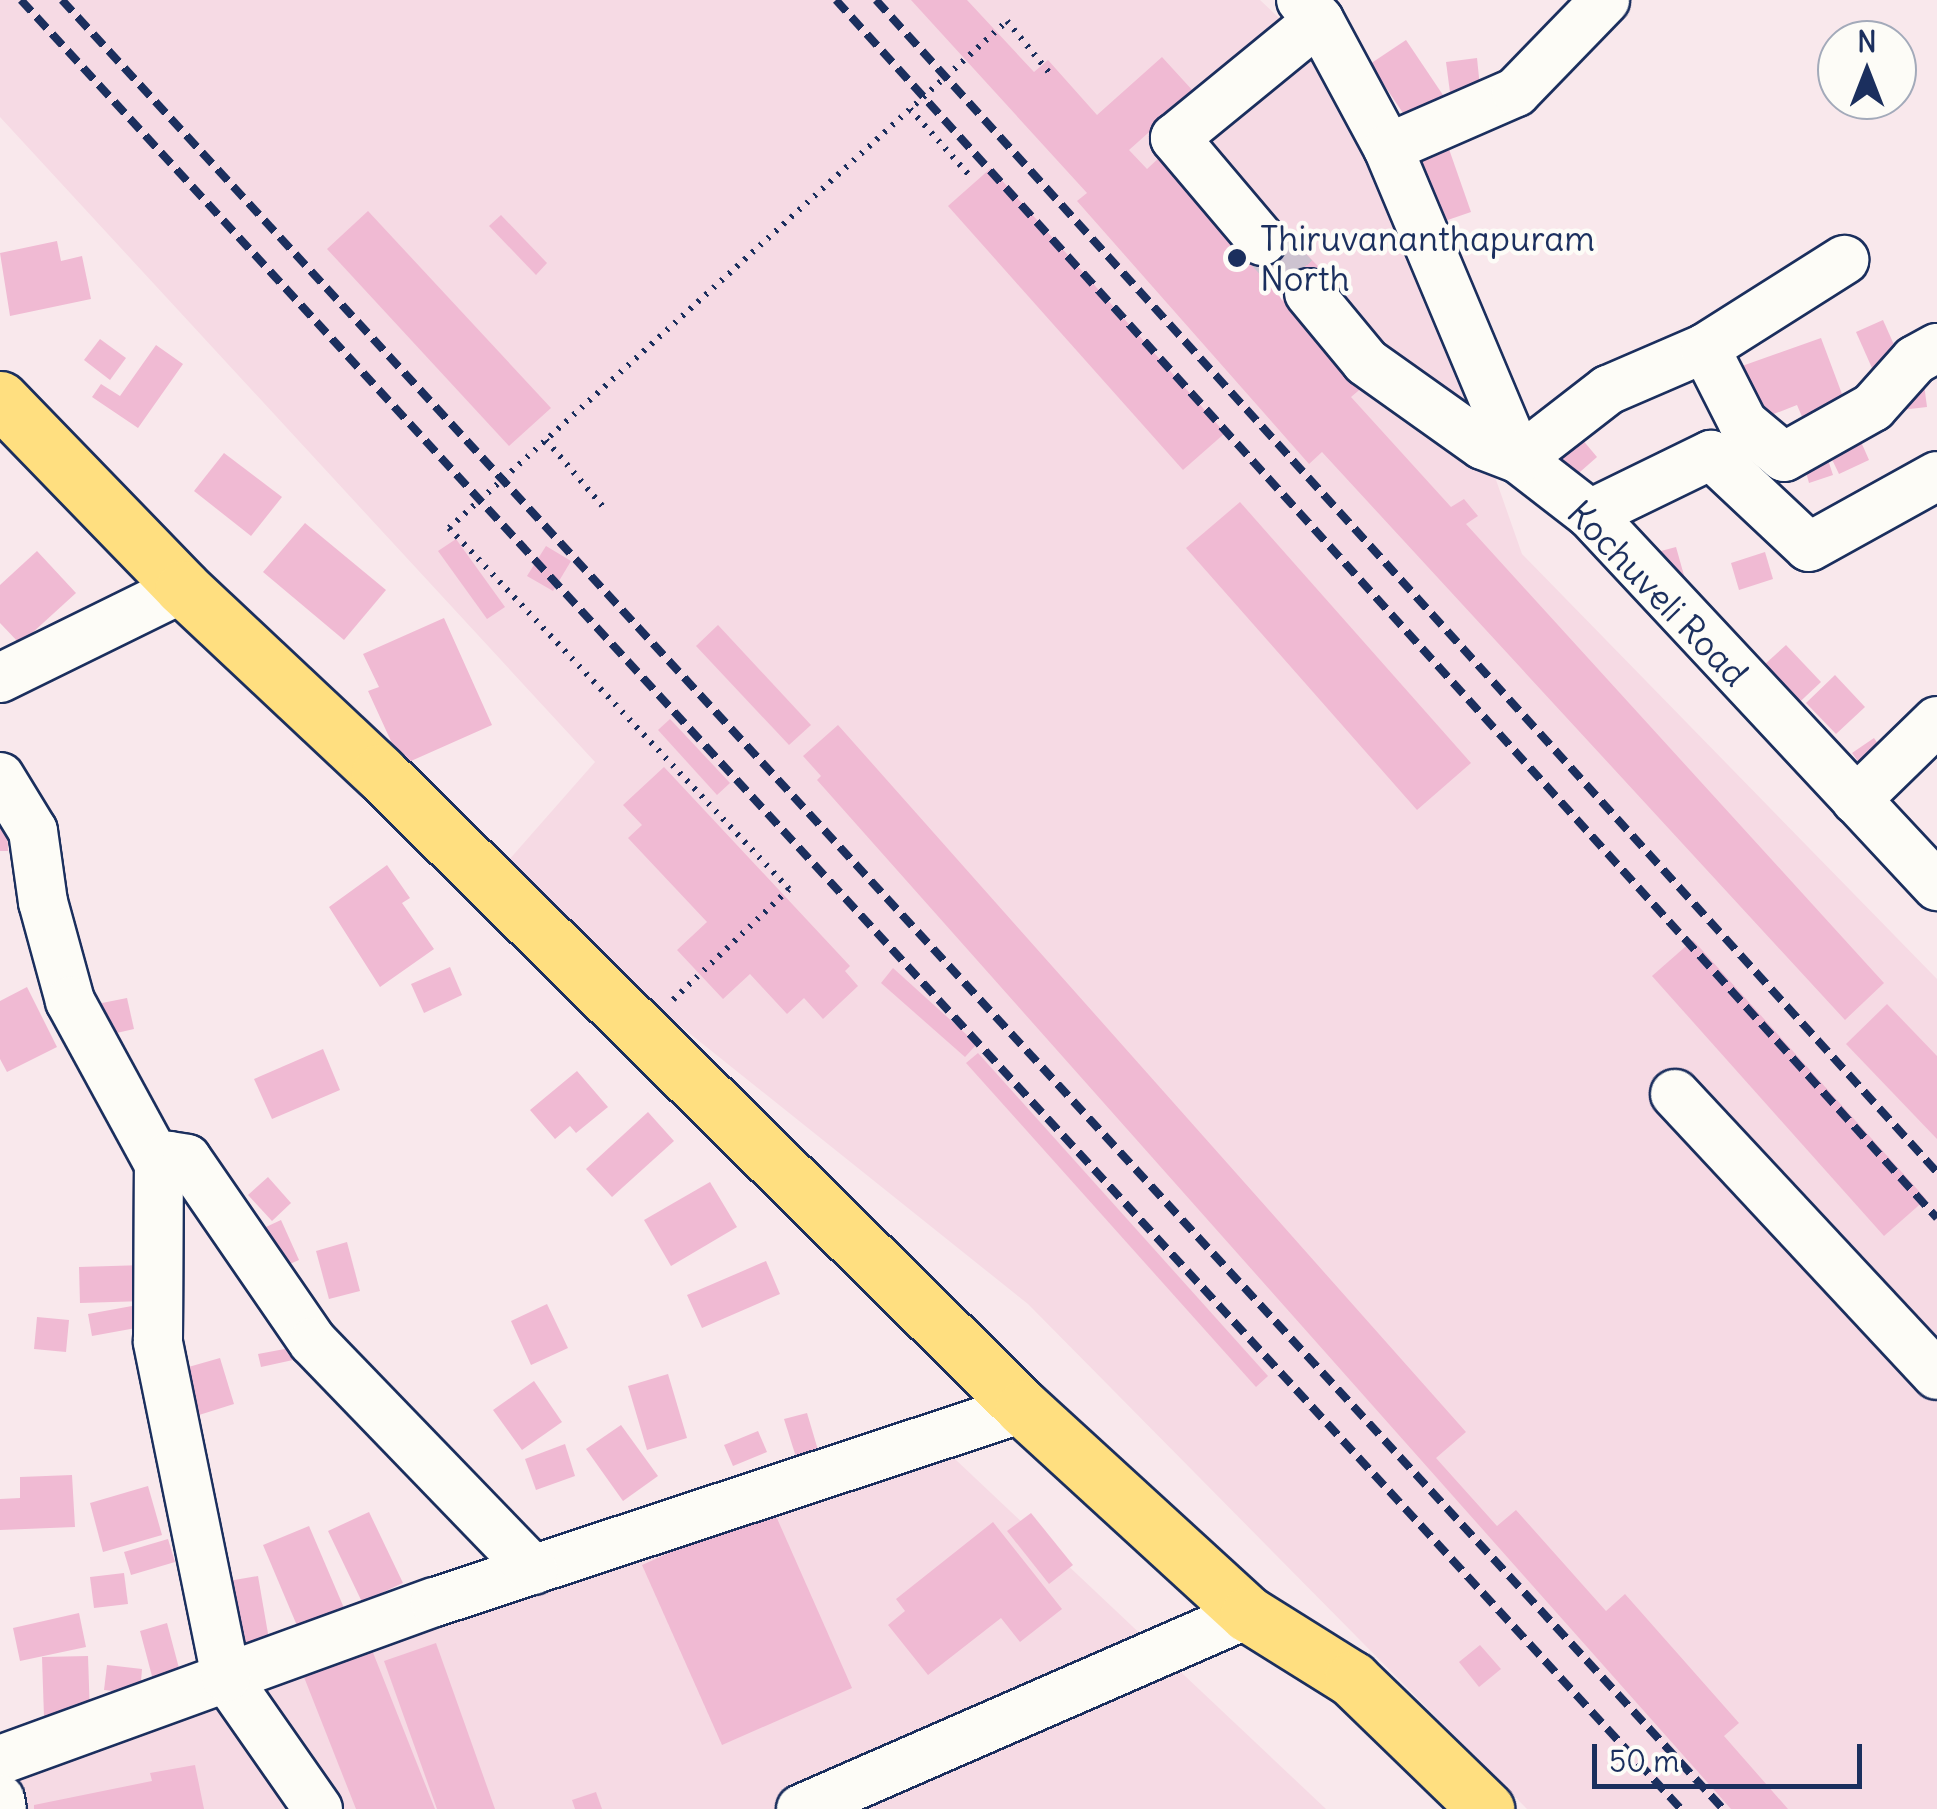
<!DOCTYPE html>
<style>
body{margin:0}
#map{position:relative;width:1937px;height:1809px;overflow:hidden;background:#f9e8ec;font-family:Delius,sans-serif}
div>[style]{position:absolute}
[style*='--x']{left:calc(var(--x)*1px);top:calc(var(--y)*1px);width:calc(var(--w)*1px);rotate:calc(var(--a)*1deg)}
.built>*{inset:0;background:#f6dae4}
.building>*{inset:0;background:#f0bad3}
.minor-tunnel>*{height:48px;margin-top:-24px;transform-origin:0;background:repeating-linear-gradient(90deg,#cdc3d0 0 48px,transparent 0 72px)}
.path>*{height:6px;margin-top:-3px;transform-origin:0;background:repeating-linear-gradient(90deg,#1b2f5e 0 2.5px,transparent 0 10.5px)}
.roads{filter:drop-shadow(2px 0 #1b2f5e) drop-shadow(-2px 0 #1b2f5e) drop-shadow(0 2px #1b2f5e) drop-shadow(0 -2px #1b2f5e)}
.minor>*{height:48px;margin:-24px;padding:0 24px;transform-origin:24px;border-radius:24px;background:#fdfcf7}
.major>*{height:55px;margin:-27.5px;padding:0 27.5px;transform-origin:27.5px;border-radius:27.5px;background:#ffdf80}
.rail>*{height:8px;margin-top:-4px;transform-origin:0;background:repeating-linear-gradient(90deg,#1b2f5e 0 15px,transparent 0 23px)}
.path-bridge>*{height:6px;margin-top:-3px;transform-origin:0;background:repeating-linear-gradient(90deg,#1b2f5e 0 2.5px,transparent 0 10.5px)}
.dots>*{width:28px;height:28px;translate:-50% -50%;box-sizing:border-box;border:5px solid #fdfcf7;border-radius:50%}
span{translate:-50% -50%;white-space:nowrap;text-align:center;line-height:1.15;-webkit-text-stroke:9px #fdfcf7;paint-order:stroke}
.poi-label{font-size:35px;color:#1b2f5e}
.left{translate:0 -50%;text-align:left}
.street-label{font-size:35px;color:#1b2f5e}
.north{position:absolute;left:1817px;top:20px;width:100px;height:100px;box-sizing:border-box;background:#fdfcf7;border:2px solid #a3aaba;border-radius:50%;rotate:0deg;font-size:28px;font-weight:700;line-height:40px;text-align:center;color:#1b2f5e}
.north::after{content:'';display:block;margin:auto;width:35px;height:45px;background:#1b2f5e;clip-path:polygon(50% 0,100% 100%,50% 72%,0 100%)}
.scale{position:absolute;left:1592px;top:1744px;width:270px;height:45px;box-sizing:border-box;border:5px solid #1b2f5e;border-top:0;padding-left:12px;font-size:30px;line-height:35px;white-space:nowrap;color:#1b2f5e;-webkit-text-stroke:8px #fdfcf7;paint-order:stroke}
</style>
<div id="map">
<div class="built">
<i style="clip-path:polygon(0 0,1260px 0,1298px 36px,1413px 243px,1522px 554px,1937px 979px,1937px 1809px,1527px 1809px,1028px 1304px,494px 877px,595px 762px,0 117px)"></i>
<i style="clip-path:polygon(938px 1443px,1326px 1809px,0 1809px,0 1770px)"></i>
</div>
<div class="building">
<i style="clip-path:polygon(911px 0,967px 0,1034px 72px,1048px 60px,1097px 115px,1162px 57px,1194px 92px,1129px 150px,1147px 169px,1161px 156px,1272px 218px,1333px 282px,1297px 299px,1364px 386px,1351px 397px,1451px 507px,1464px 499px,1478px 516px,1466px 524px,1884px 983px,1845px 1020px,1322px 452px,1309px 464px,1077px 201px,1087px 193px)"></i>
<i style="clip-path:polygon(1406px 40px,1447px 101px,1411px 125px,1370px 64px)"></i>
<i style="clip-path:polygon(1477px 58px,1481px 97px,1451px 100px,1446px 62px)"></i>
<i style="clip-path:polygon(1443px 132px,1471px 212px,1439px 223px,1410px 143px)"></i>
<i style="clip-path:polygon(991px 168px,1225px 433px,1183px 470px,948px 206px)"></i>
<i style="clip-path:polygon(368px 211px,551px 408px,509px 446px,327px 249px)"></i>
<i style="clip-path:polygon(501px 215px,547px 263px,536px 275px,489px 226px)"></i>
<i style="clip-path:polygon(57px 241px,61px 261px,82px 256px,91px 299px,10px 316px,0 253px)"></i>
<i style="clip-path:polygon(1883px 320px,1903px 365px,1876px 377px,1856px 332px)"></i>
<i style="clip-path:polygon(1821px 338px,1848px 410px,1806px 426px,1797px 405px,1761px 419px,1742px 366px)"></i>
<i style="clip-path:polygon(100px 339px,126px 358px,110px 380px,84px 360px)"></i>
<i style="clip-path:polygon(156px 345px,183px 364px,138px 428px,92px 397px,101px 384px,120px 396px)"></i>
<i style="clip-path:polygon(1924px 384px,1927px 407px,1901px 410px)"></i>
<i style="clip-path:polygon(1576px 432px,1597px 457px,1572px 479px,1550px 454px)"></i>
<i style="clip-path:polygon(1858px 435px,1869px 460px,1839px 474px,1827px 449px)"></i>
<i style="clip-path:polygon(224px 453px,282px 497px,251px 536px,194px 491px)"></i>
<i style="clip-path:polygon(1826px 454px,1833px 475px,1809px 483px,1803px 461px)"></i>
<i style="clip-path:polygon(1240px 502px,1471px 763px,1417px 810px,1186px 548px)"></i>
<i style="clip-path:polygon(305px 523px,386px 590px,344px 640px,263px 572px)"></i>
<i style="clip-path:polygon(456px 539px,505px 607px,487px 619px,438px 551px)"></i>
<i style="clip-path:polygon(546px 546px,571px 561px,553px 591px,527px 576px)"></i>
<i style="clip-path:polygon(1676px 547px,1685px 579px,1640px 591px,1631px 559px)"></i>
<i style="clip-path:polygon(37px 551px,76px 593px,20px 644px,0 623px,0 585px)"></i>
<i style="clip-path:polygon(1765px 552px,1773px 579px,1739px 590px,1731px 563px)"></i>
<i style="clip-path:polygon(444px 618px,492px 725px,402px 765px,368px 691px,379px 687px,363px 654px)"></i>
<i style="clip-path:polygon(718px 625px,811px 725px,789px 745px,696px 646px)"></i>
<i style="clip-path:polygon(1786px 645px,1821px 682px,1789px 712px,1753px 675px)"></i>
<i style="clip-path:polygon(1835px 675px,1865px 707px,1836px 734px,1806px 703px)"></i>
<i style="clip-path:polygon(670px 719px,730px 783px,717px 795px,658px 730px)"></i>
<i style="clip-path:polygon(838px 725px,1466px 1432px,1436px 1458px,1497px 1526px,1516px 1510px,1606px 1611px,1625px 1594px,1739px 1723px,1724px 1736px,1788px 1809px,1731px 1809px,817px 780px,821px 776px,803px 756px)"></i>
<i style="clip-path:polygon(1874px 738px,1887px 757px,1865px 771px,1852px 753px)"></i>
<i style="clip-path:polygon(664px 767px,850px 966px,845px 971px,858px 986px,823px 1019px,804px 998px,787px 1014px,750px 974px,723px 999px,677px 950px,707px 922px,628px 838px,642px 825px,623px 805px)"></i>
<i style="clip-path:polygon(0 808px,7px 808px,8px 851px,0 851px)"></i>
<i style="clip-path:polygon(387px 865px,410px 898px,402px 903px,434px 949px,380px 987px,329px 907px)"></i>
<i style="clip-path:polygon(1693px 940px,1926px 1199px,1884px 1236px,1652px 976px)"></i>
<i style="clip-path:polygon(450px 967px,462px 995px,424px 1013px,411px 984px)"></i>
<i style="clip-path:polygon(893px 968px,977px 1044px,965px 1057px,881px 983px)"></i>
<i style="clip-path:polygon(27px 987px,57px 1047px,7px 1072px,0 1059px,0 1001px)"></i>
<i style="clip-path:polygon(127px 998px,134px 1029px,99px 1037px,92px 1005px)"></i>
<i style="clip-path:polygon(1887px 1004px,1937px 1056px,1937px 1139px,1846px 1044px)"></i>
<i style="clip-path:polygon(323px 1049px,340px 1090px,272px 1119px,254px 1079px)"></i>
<i style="clip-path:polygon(978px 1053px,1268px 1376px,1256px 1387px,966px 1063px)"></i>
<i style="clip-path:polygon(577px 1071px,608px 1107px,576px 1133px,570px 1126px,555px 1139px,530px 1110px)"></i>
<i style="clip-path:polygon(648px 1112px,674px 1141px,612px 1197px,586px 1169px)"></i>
<i style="clip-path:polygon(268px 1177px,291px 1203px,272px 1221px,248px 1195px)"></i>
<i style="clip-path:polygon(710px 1182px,737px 1227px,671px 1266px,644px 1220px)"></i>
<i style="clip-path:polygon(281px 1220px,299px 1260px,271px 1272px,253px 1233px)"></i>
<i style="clip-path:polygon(347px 1242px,360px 1291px,329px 1299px,316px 1251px)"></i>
<i style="clip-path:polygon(766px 1261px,780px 1294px,702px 1328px,687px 1295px)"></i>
<i style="clip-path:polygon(144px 1265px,145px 1301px,80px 1303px,79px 1267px)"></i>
<i style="clip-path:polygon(547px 1304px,568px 1348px,531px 1365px,511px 1321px)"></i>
<i style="clip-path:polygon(132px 1306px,136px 1328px,92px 1336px,88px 1314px)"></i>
<i style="clip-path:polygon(37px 1317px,69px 1320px,66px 1352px,34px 1349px)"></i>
<i style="clip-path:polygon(290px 1348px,293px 1360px,261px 1367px,258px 1354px)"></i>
<i style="clip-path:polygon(220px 1358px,234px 1404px,199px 1415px,185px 1368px)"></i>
<i style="clip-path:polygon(668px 1374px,687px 1438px,647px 1450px,628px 1386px)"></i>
<i style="clip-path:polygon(534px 1381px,562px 1422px,522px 1450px,493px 1410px)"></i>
<i style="clip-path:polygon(807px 1413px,818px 1450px,796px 1457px,784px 1419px)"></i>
<i style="clip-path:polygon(621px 1425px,658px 1476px,623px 1501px,586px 1449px)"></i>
<i style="clip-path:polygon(758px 1431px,767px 1452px,733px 1466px,724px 1445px)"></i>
<i style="clip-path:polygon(565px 1444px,575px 1476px,536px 1490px,525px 1459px)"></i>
<i style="clip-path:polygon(72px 1475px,75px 1527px,0 1530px,0 1499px,20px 1498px,20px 1477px)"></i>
<i style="clip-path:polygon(148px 1486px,162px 1535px,103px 1552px,90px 1503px)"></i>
<i style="clip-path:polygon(772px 1507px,852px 1688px,722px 1745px,642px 1565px)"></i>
<i style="clip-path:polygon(369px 1512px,403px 1583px,362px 1602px,328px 1531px)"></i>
<i style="clip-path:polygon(1031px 1513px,1073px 1565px,1049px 1584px,1007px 1531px)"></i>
<i style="clip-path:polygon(993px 1522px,1062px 1609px,1020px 1642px,1001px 1618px,928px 1675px,888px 1625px,905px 1611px,896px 1599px)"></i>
<i style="clip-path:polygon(309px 1526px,344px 1608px,298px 1628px,263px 1545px)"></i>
<i style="clip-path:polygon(168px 1539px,175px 1562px,131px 1575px,124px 1552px)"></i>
<i style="clip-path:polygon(124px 1573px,128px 1604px,94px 1608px,90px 1577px)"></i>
<i style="clip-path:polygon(258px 1576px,271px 1651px,230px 1659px,217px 1583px)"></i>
<i style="clip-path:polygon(79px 1613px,86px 1647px,20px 1661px,13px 1628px)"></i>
<i style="clip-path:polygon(167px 1623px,184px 1687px,157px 1695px,140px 1631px)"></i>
<i style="clip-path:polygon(436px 1643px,495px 1809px,437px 1809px,384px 1661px)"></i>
<i style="clip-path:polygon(370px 1645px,435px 1809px,356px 1809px,302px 1672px)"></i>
<i style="clip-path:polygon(1480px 1645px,1501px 1669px,1479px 1687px,1459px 1662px)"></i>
<i style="clip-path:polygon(88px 1656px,90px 1715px,44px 1717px,42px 1657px)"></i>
<i style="clip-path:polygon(107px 1665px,142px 1669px,140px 1694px,104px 1690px)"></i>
<i style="clip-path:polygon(195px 1765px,204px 1809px,34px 1809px,34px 1805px,152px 1781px,150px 1773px)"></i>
<i style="clip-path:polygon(596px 1792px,602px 1809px,575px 1809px,572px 1800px)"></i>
</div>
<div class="minor-tunnel">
<i style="--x:1262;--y:241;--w:70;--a:47.9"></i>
</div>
<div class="path">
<i style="--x:1007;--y:21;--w:70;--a:50.8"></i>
<i style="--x:910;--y:109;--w:90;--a:48.2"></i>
<i style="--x:546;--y:440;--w:91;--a:49.5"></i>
<i style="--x:449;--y:528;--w:496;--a:46.7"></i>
<i style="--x:789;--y:889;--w:162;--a:136.3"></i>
</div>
<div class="roads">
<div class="minor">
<i style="--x:1301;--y:0;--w:27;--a:48"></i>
<i style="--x:1319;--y:20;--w:145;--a:61.7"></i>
<i style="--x:1388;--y:148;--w:337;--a:67.2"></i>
<i style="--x:1519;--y:459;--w:90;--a:37.8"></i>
<i style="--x:1590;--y:514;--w:509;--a:46.99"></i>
<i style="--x:1388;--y:148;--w:140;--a:-23.6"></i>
<i style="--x:1516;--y:92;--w:128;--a:-45.9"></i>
<i style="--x:1262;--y:241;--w:135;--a:-130.2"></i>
<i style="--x:1175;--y:138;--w:186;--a:-39.3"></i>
<i style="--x:1309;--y:293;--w:89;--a:50.4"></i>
<i style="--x:1366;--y:362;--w:143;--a:35.4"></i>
<i style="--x:1483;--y:445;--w:39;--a:21"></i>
<i style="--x:1519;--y:459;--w:113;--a:-37.8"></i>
<i style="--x:1608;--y:390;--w:106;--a:-23.4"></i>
<i style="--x:1705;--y:348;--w:165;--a:-32.3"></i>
<i style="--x:1705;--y:348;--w:84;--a:63.1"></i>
<i style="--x:1743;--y:423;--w:53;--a:39.7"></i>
<i style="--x:1784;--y:457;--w:102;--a:-29.3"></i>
<i style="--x:1873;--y:407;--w:63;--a:-48.2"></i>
<i style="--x:1915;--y:360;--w:25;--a:-29"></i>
<i style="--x:1590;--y:514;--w:135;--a:-26"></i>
<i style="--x:1711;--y:455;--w:134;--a:43.2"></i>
<i style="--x:1809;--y:547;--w:146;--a:-29"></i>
<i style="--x:0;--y:678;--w:204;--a:-26.2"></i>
<i style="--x:0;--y:777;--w:63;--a:58.6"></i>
<i style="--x:33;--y:831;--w:72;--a:82"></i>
<i style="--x:43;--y:902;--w:103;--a:74.7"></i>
<i style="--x:70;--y:1001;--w:186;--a:61.4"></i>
<i style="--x:1856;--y:800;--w:113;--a:-44.3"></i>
<i style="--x:1675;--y:1094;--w:384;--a:47"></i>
<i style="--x:0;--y:1760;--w:463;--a:-20"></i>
<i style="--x:435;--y:1602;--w:619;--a:-18.26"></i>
<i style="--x:0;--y:1799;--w:10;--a:79"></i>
<i style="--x:318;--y:1809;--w:161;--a:-124.9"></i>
<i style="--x:226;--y:1677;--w:342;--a:-101.5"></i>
<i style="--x:158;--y:1342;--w:178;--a:-89.7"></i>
<i style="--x:159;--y:1164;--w:13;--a:-39"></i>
<i style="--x:169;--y:1156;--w:18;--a:9"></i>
<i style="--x:187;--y:1159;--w:222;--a:55.5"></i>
<i style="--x:313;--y:1342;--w:317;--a:46"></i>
<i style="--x:801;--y:1809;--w:488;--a:-23.6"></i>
</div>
<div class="major">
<i style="--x:0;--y:399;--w:263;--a:45.9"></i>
<i style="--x:183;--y:588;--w:269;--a:43.2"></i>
<i style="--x:379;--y:772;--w:905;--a:44.64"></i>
<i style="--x:1023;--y:1408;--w:305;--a:42.5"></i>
<i style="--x:1248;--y:1614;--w:123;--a:32"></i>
<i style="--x:1352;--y:1679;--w:187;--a:44.1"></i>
</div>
</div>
<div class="rail">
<i style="--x:21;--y:0;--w:2455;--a:47.46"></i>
<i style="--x:62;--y:0;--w:2456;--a:47.44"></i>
<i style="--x:836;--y:0;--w:1642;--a:47.89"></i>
<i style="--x:876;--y:0;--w:1581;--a:47.85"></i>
</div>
<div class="path-bridge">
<i style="--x:449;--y:528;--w:754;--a:-42.26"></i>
</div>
<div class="dots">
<i style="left:1237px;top:258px;background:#1b2f5e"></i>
</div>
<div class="poi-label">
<span class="left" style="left:1260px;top:258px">Thiruvananthapuram<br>North</span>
</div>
<div class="street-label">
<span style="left:1658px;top:593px;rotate:46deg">Kochuveli Road</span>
</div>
<div class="north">N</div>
<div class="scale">50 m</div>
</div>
